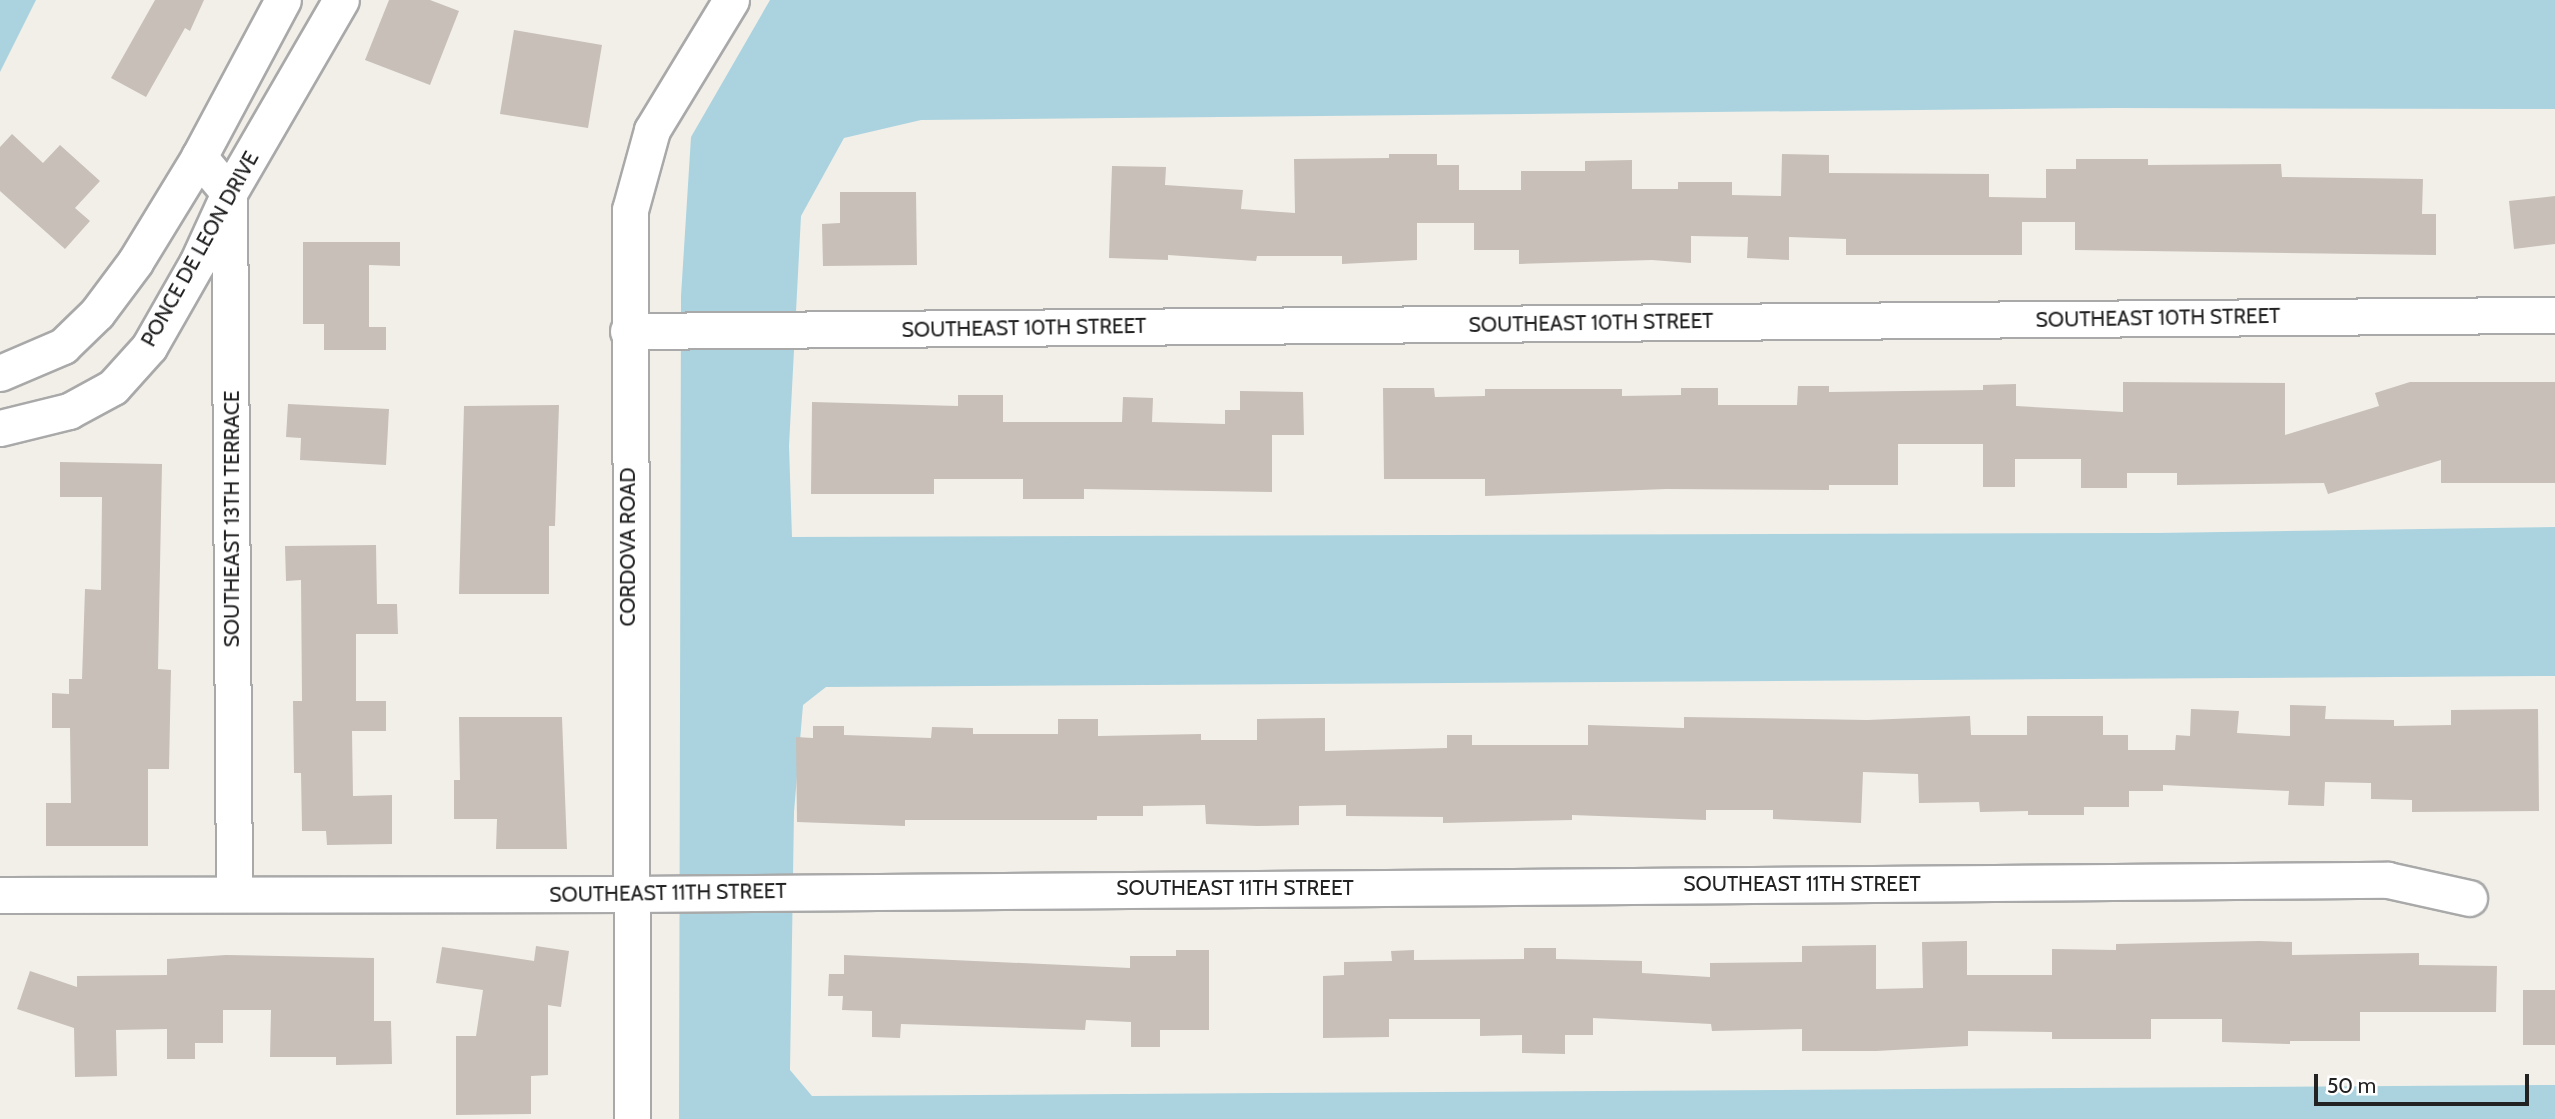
<!DOCTYPE html>
<style>
body{margin:0}
#map{position:relative;width:2555px;height:1119px;overflow:hidden;background:#f2efe9;font-family:Cabin,sans-serif}
div>[style]{position:absolute}
[style*='--x']{left:calc(var(--x)*1px);top:calc(var(--y)*1px);width:calc(var(--w)*1px);rotate:calc(var(--a)*1deg)}
.water>*{inset:0;background:#aad3df}
.building>*{inset:0;background:#c7bfb8}
.roads{filter:drop-shadow(2px 0 #a9a9a9) drop-shadow(-2px 0 #a9a9a9) drop-shadow(0 2px #a9a9a9) drop-shadow(0 -2px #a9a9a9)}
.street>*{height:35px;margin:-17.5px;padding:0 17.5px;transform-origin:17.5px;border-radius:17.5px;background:#fff}
span{translate:-50% -50%;white-space:nowrap;text-align:center;line-height:1.15;-webkit-text-stroke:5px #fff;paint-order:stroke}
.street-label{font-size:21px;color:#222}
.scale{position:absolute;left:2314px;top:1074px;width:215px;height:32px;box-sizing:border-box;border:4px solid #222;border-top:0;padding-left:9px;font-size:21px;line-height:24px;white-space:nowrap;color:#222;-webkit-text-stroke:5px #fff;paint-order:stroke}
</style>
<div id="map">
<div class="water">
<i style="clip-path:polygon(0 0,36px 0,0 72px)"></i>
<i style="clip-path:polygon(770px 0,2555px 0,2555px 109px,2116px 108px,921px 120px,844px 138px,801px 216px,789px 446px,792px 537px,2157px 533px,2555px 527px,2555px 676px,826px 687px,803px 705px,794px 812px,790px 1070px,812px 1096px,2555px 1085px,2555px 1119px,679px 1119px,681px 296px,691px 137px)"></i>
</div>
<div class="building">
<i style="clip-path:polygon(155px 0,204px 0,190px 31px,185px 28px,146px 97px,111px 78px)"></i>
<i style="clip-path:polygon(389px 0,430px 0,459px 11px,430px 85px,365px 60px)"></i>
<i style="clip-path:polygon(514px 30px,602px 45px,588px 128px,500px 114px)"></i>
<i style="clip-path:polygon(12px 134px,43px 163px,60px 145px,100px 181px,75px 208px,90px 221px,65px 249px,0 191px,0 147px)"></i>
<i style="clip-path:polygon(1389px 154px,1437px 154px,1437px 165px,1459px 165px,1459px 190px,1521px 190px,1521px 171px,1585px 171px,1585px 161px,1632px 160px,1632px 189px,1678px 189px,1678px 182px,1732px 182px,1732px 195px,1781px 196px,1782px 154px,1829px 155px,1829px 173px,1989px 174px,1989px 197px,2046px 198px,2046px 169px,2076px 169px,2076px 159px,2148px 159px,2148px 165px,2281px 164px,2282px 177px,2423px 179px,2422px 214px,2436px 214px,2436px 255px,2075px 250px,2075px 222px,2022px 222px,2022px 255px,1846px 255px,1846px 239px,1789px 237px,1789px 260px,1747px 258px,1748px 237px,1691px 236px,1691px 263px,1652px 260px,1519px 264px,1519px 250px,1474px 250px,1474px 223px,1417px 223px,1417px 260px,1342px 264px,1342px 256px,1257px 256px,1256px 261px,1168px 255px,1168px 260px,1109px 258px,1112px 166px,1166px 167px,1165px 185px,1243px 190px,1241px 209px,1295px 213px,1294px 159px,1389px 158px)"></i>
<i style="clip-path:polygon(840px 192px,916px 192px,917px 265px,823px 266px,822px 224px,840px 223px)"></i>
<i style="clip-path:polygon(2555px 196px,2555px 244px,2514px 249px,2509px 201px)"></i>
<i style="clip-path:polygon(303px 242px,400px 242px,400px 266px,369px 265px,369px 327px,386px 327px,386px 350px,324px 350px,324px 324px,303px 324px)"></i>
<i style="clip-path:polygon(2123px 382px,2285px 383px,2285px 435px,2379px 406px,2375px 393px,2410px 382px,2555px 382px,2555px 483px,2441px 483px,2441px 460px,2328px 494px,2324px 483px,2177px 485px,2177px 473px,2127px 473px,2127px 488px,2081px 488px,2081px 459px,2015px 459px,2015px 487px,1983px 487px,1983px 444px,1898px 444px,1898px 485px,1829px 485px,1829px 490px,1666px 489px,1485px 496px,1485px 479px,1384px 479px,1383px 388px,1434px 388px,1435px 397px,1485px 396px,1485px 389px,1622px 389px,1622px 396px,1681px 395px,1681px 388px,1718px 388px,1718px 405px,1797px 405px,1798px 386px,1829px 386px,1829px 392px,1983px 390px,1983px 385px,2016px 384px,2016px 406px,2123px 412px)"></i>
<i style="clip-path:polygon(1240px 391px,1303px 392px,1304px 435px,1272px 435px,1272px 492px,1084px 489px,1084px 499px,1023px 499px,1023px 479px,934px 479px,934px 494px,811px 494px,812px 402px,958px 406px,958px 395px,1003px 395px,1003px 422px,1122px 422px,1123px 397px,1153px 398px,1152px 422px,1225px 424px,1225px 410px,1240px 410px)"></i>
<i style="clip-path:polygon(288px 404px,389px 409px,386px 465px,300px 460px,301px 438px,286px 437px)"></i>
<i style="clip-path:polygon(559px 405px,555px 526px,549px 526px,549px 594px,459px 594px,464px 406px)"></i>
<i style="clip-path:polygon(60px 462px,162px 464px,158px 669px,171px 670px,169px 769px,148px 769px,148px 846px,46px 846px,46px 803px,71px 803px,70px 728px,52px 728px,52px 693px,69px 694px,69px 679px,82px 679px,85px 589px,101px 590px,102px 497px,60px 497px)"></i>
<i style="clip-path:polygon(376px 545px,377px 604px,397px 604px,398px 634px,356px 634px,356px 701px,386px 701px,386px 731px,352px 731px,353px 796px,392px 795px,392px 844px,327px 845px,326px 831px,302px 831px,301px 773px,294px 773px,293px 701px,302px 701px,301px 580px,286px 581px,285px 546px)"></i>
<i style="clip-path:polygon(2290px 705px,2326px 706px,2325px 719px,2394px 720px,2394px 726px,2451px 725px,2451px 710px,2538px 709px,2539px 811px,2412px 812px,2412px 800px,2371px 799px,2371px 783px,2325px 782px,2324px 806px,2288px 805px,2289px 791px,2163px 785px,2163px 791px,2129px 791px,2129px 807px,2084px 807px,2084px 815px,2028px 815px,2028px 811px,1980px 812px,1979px 802px,1919px 803px,1918px 774px,1863px 772px,1861px 823px,1773px 819px,1773px 810px,1706px 810px,1706px 820px,1572px 815px,1572px 820px,1443px 823px,1443px 817px,1346px 816px,1346px 805px,1299px 806px,1299px 825px,1257px 826px,1206px 824px,1205px 805px,1143px 806px,1143px 816px,1097px 816px,1097px 820px,905px 820px,905px 826px,797px 822px,796px 737px,813px 738px,813px 726px,844px 726px,844px 735px,931px 738px,932px 727px,973px 728px,973px 734px,1058px 734px,1058px 719px,1098px 719px,1098px 736px,1201px 734px,1201px 740px,1257px 740px,1257px 719px,1325px 718px,1325px 751px,1447px 748px,1447px 735px,1472px 735px,1472px 745px,1588px 745px,1588px 725px,1684px 728px,1684px 717px,1867px 720px,1970px 716px,1971px 735px,2027px 735px,2027px 716px,2103px 716px,2103px 735px,2128px 735px,2128px 750px,2175px 750px,2176px 735px,2190px 736px,2191px 709px,2239px 711px,2237px 733px,2290px 736px)"></i>
<i style="clip-path:polygon(459px 717px,562px 717px,567px 849px,496px 849px,497px 819px,454px 819px,454px 780px,460px 780px)"></i>
<i style="clip-path:polygon(1967px 941px,1967px 975px,2052px 975px,2052px 949px,2116px 950px,2116px 944px,2259px 941px,2292px 942px,2292px 955px,2419px 953px,2419px 965px,2497px 966px,2496px 1012px,2360px 1012px,2360px 1041px,2290px 1041px,2290px 1044px,2222px 1042px,2222px 1019px,2151px 1019px,2151px 1039px,2052px 1039px,2052px 1032px,1968px 1031px,1968px 1046px,1876px 1051px,1802px 1051px,1802px 1029px,1712px 1031px,1711px 1024px,1593px 1018px,1593px 1035px,1565px 1035px,1565px 1054px,1522px 1053px,1522px 1035px,1480px 1036px,1480px 1019px,1389px 1019px,1389px 1037px,1323px 1038px,1323px 976px,1344px 975px,1344px 962px,1392px 961px,1391px 951px,1414px 950px,1414px 960px,1524px 959px,1524px 948px,1556px 948px,1556px 959px,1642px 961px,1642px 973px,1710px 977px,1710px 963px,1802px 962px,1802px 946px,1876px 945px,1876px 989px,1923px 988px,1922px 942px)"></i>
<i style="clip-path:polygon(536px 946px,569px 951px,561px 1007px,548px 1005px,548px 1075px,531px 1076px,531px 1114px,456px 1115px,456px 1036px,476px 1036px,483px 990px,436px 983px,442px 947px,534px 961px)"></i>
<i style="clip-path:polygon(1176px 950px,1209px 950px,1209px 1030px,1160px 1030px,1160px 1047px,1131px 1047px,1131px 1022px,1086px 1020px,1085px 1030px,901px 1024px,900px 1038px,872px 1037px,872px 1011px,842px 1010px,843px 996px,828px 996px,829px 974px,844px 974px,844px 955px,1130px 968px,1130px 956px,1176px 956px)"></i>
<i style="clip-path:polygon(226px 955px,374px 958px,374px 1021px,391px 1021px,392px 1064px,336px 1065px,336px 1057px,270px 1057px,271px 1010px,223px 1010px,223px 1043px,195px 1043px,195px 1059px,167px 1059px,167px 1029px,116px 1030px,117px 1076px,75px 1077px,74px 1028px,17px 1009px,30px 971px,77px 987px,77px 976px,167px 975px,167px 959px)"></i>
<i style="clip-path:polygon(2523px 990px,2555px 990px,2555px 1045px,2523px 1045px)"></i>
</div>
<div class="roads">
<div class="street">
<i style="--x:199;--y:157;--w:47;--a:50.2"></i>
<i style="--x:229;--y:193;--w:699;--a:89.59"></i>
<i style="--x:628;--y:331;--w:1927;--a:-0.48"></i>
<i style="--x:0;--y:373;--w:69;--a:-23.2"></i>
<i style="--x:63;--y:346;--w:47;--a:-44.1"></i>
<i style="--x:97;--y:313;--w:64;--a:-53.3"></i>
<i style="--x:135;--y:262;--w:123;--a:-58.6"></i>
<i style="--x:199;--y:157;--w:178;--a:-61.9"></i>
<i style="--x:0;--y:428;--w:71;--a:-13.8"></i>
<i style="--x:69;--y:411;--w:50;--a:-28.6"></i>
<i style="--x:113;--y:387;--w:54;--a:-48"></i>
<i style="--x:149;--y:347;--w:97;--a:-60.3"></i>
<i style="--x:197;--y:263;--w:77;--a:-65.4"></i>
<i style="--x:229;--y:193;--w:223;--a:-59.9"></i>
<i style="--x:0;--y:895;--w:628;--a:-0.09"></i>
<i style="--x:628;--y:894;--w:1760;--a:-0.46"></i>
<i style="--x:2388;--y:880;--w:83;--a:12.5"></i>
<i style="--x:632;--y:1119;--w:909;--a:-90.13"></i>
<i style="--x:630;--y:210;--w:83;--a:-74.6"></i>
<i style="--x:652;--y:130;--w:152;--a:-58.7"></i>
</div>
</div>
<div class="street-label">
<span style="left:200px;top:249px;rotate:-61deg">PONCE DE LEON DRIVE</span>
<span style="left:2158px;top:318px;rotate:-1deg">SOUTHEAST 10TH STREET</span>
<span style="left:1591px;top:323px;rotate:-1deg">SOUTHEAST 10TH STREET</span>
<span style="left:1024px;top:328px;rotate:-1deg">SOUTHEAST 10TH STREET</span>
<span style="left:232px;top:519px;rotate:-90deg">SOUTHEAST 13TH TERRACE</span>
<span style="left:628px;top:547px;rotate:-90deg">CORDOVA ROAD</span>
<span style="left:1802px;top:884px">SOUTHEAST 11TH STREET</span>
<span style="left:1235px;top:888px">SOUTHEAST 11TH STREET</span>
<span style="left:668px;top:893px;rotate:-1deg">SOUTHEAST 11TH STREET</span>
</div>
<div class="scale">50 m</div>
</div>
